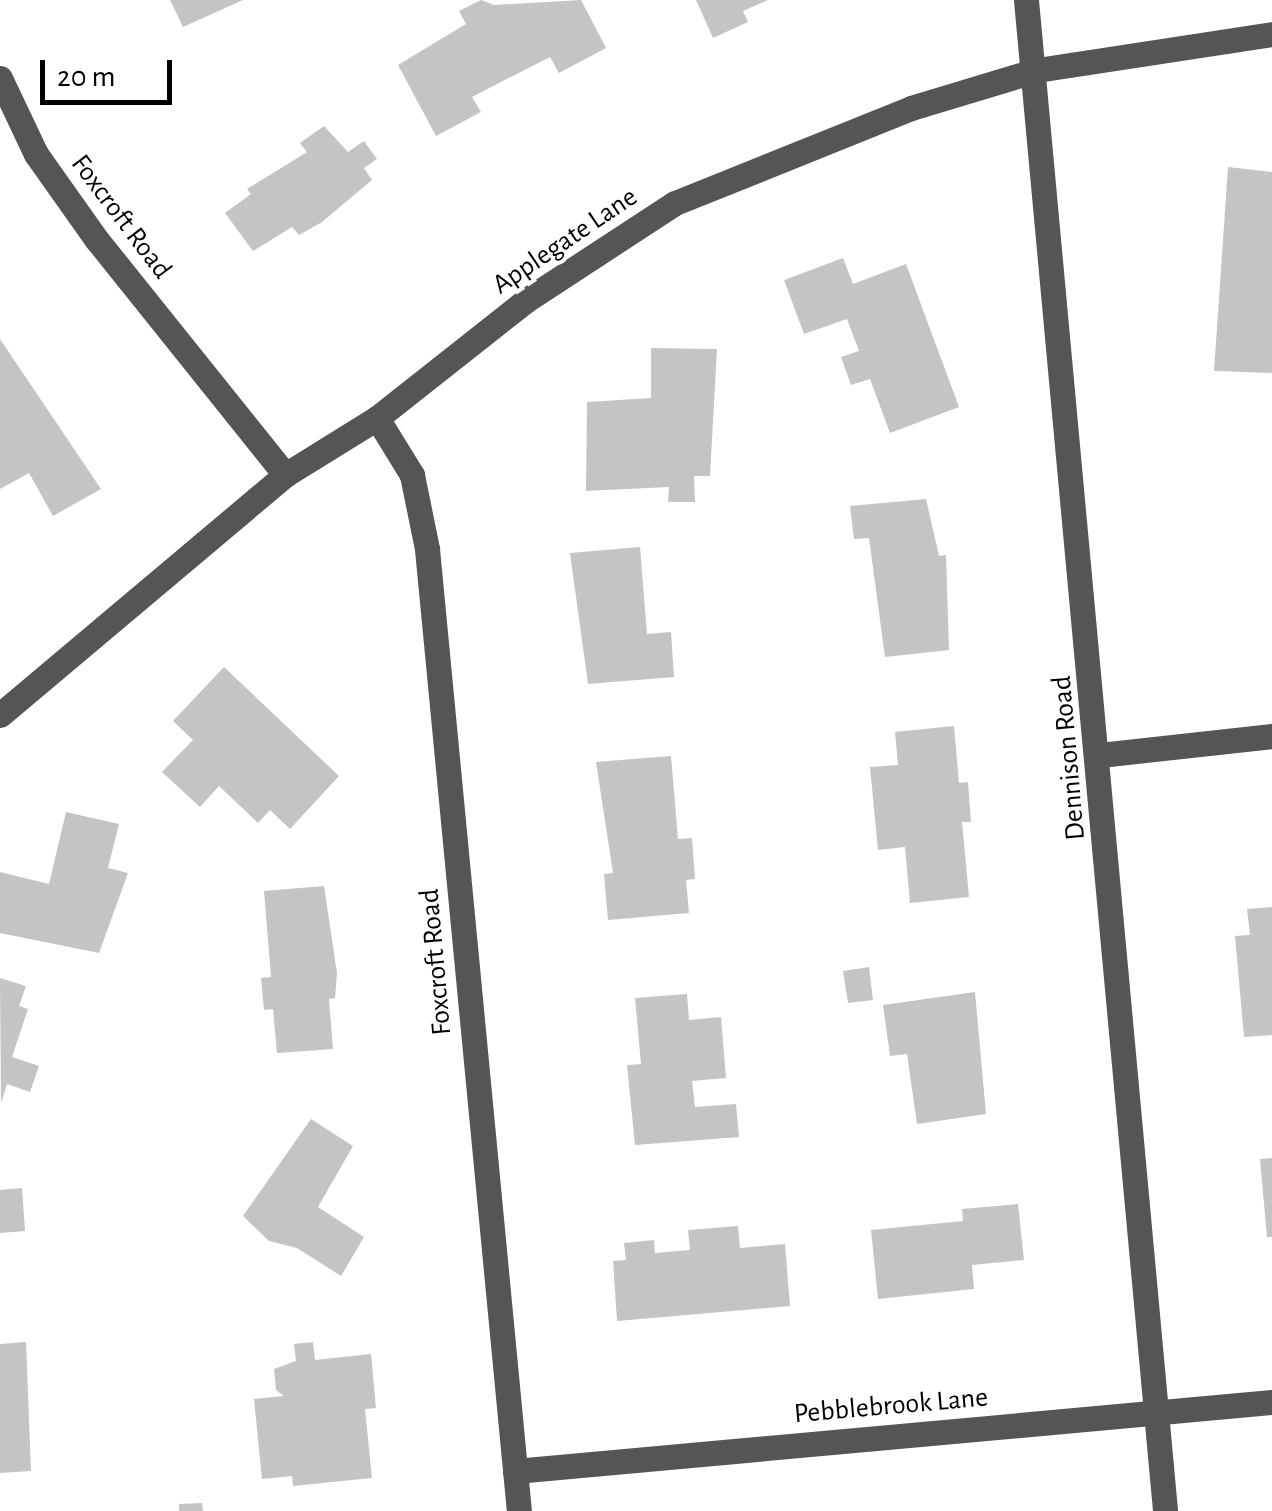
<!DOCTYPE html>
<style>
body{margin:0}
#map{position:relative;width:1272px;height:1511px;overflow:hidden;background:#fff;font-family:"Alegreya Sans",sans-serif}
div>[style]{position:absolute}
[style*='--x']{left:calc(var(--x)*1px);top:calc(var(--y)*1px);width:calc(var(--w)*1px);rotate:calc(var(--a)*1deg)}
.building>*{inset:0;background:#c4c4c4}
.minor>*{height:25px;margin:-12.5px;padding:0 12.5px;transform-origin:12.5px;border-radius:12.5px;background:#555}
span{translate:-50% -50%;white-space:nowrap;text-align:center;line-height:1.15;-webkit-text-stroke:8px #fff;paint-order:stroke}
.street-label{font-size:28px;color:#000}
.scale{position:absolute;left:40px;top:60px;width:132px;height:45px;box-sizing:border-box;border:5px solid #000;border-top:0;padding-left:12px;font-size:30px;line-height:35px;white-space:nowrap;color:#000;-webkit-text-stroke:8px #fff;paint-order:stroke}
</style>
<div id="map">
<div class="building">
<i style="clip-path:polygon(170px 0,243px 0,183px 27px)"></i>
<i style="clip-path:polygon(481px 0,494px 5px,581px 0,606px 48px,559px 73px,550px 57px,495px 85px,472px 97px,481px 112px,436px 136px,398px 65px,466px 24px,459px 11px)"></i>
<i style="clip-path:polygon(696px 0,768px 0,743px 11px,748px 22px,713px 38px)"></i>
<i style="clip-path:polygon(324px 126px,348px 152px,364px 141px,377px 159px,364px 168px,372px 180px,322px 222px,299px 235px,292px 227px,253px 251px,225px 213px,251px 194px,247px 189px,307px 152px,300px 143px)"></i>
<i style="clip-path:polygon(1228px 167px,1272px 172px,1272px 373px,1214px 371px)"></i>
<i style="clip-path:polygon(843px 258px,853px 284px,906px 264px,959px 407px,890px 433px,870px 379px,851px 385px,841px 357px,859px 351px,847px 319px,804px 334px,784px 280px)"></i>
<i style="clip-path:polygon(0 339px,101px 489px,53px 516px,29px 473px,0 489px)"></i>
<i style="clip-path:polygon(651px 348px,717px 349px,710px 476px,694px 476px,695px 502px,668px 502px,669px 487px,586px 491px,587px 402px,651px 398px)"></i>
<i style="clip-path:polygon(926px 499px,939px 556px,946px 555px,949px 650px,885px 657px,869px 538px,854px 539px,850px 506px)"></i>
<i style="clip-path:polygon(640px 547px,647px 634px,671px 632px,674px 677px,588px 684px,570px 553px)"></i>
<i style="clip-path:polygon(224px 667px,339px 776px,290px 829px,270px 810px,258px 823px,219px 786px,200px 807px,162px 772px,193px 740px,173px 721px)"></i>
<i style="clip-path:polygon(954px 726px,959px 783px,968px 782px,971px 822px,962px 822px,969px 897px,910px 903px,905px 847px,878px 850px,870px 767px,898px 765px,895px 732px)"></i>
<i style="clip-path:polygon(671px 756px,678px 839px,692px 838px,695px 879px,686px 880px,689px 913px,608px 920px,604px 874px,613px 873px,596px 762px)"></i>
<i style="clip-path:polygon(66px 812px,119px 824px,108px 868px,128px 873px,99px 953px,0 933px,0 872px,49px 884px)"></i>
<i style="clip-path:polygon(324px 886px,337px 973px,335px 998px,329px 999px,333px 1049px,277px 1053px,273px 1009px,264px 1010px,261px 978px,271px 977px,264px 891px)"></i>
<i style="clip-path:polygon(1272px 907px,1272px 1035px,1244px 1037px,1235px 936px,1250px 935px,1247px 909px)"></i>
<i style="clip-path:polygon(869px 967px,873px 1000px,848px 1003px,843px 971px)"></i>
<i style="clip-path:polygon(0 978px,26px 986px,19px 1006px,28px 1009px,12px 1057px,39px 1066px,30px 1092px,7px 1084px,1px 1103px)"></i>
<i style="clip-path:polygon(975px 992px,986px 1114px,917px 1124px,907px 1054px,890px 1056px,883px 1005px)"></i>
<i style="clip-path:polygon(687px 994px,689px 1020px,721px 1017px,726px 1078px,692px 1081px,695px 1107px,736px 1104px,739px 1137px,635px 1145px,627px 1065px,641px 1064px,635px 998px)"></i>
<i style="clip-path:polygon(311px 1119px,353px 1146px,318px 1207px,364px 1237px,341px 1276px,297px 1248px,269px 1241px,243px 1216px)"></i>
<i style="clip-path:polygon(1272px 1158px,1272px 1237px,1267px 1237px,1260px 1159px)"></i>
<i style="clip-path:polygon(22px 1188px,25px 1231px,0 1233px,0 1190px)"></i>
<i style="clip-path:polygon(1018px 1204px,1024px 1260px,972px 1265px,974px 1289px,878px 1299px,871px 1230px,963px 1221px,962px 1209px)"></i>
<i style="clip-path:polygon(738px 1226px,740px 1248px,785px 1244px,790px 1306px,617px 1321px,613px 1261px,626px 1260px,624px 1243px,654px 1240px,655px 1253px,690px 1250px,688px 1230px)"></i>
<i style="clip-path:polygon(26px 1342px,31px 1471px,0 1473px,0 1344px)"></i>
<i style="clip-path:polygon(313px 1342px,315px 1360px,371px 1354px,376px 1408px,365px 1409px,372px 1478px,293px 1486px,292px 1476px,262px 1479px,254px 1399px,284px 1396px,276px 1390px,274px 1369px,296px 1361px,294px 1344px)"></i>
<i style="clip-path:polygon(202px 1503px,203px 1511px,179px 1511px,179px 1504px)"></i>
</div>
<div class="minor">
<i style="--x:1026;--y:0;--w:1517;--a:84.74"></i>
<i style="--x:0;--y:78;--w:84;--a:64.7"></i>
<i style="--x:36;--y:154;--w:105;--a:54.7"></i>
<i style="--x:97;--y:240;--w:301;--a:51.3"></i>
<i style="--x:377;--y:418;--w:67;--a:58.4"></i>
<i style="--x:412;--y:475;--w:76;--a:78.5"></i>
<i style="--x:427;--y:549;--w:966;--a:84.54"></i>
<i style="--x:0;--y:715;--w:373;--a:-40.1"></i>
<i style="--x:285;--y:475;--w:108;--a:-31.8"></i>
<i style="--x:377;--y:418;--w:189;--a:-38.3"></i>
<i style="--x:525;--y:301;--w:179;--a:-33.2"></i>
<i style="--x:675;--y:203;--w:254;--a:-21.9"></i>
<i style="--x:911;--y:108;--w:132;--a:-16.8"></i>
<i style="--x:1037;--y:70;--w:238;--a:-8.7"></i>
<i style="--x:1100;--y:755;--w:173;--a:-6.3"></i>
<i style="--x:515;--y:1471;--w:760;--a:-5.21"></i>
</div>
<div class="street-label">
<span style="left:121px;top:217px;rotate:53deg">Foxcroft Road</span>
<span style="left:565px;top:241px;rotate:-34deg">Applegate Lane</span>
<span style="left:1069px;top:758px;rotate:-95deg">Dennison Road</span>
<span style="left:436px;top:962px;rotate:-95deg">Foxcroft Road</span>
<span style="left:891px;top:1406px;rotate:-5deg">Pebblebrook Lane</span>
</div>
<div class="scale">20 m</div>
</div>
